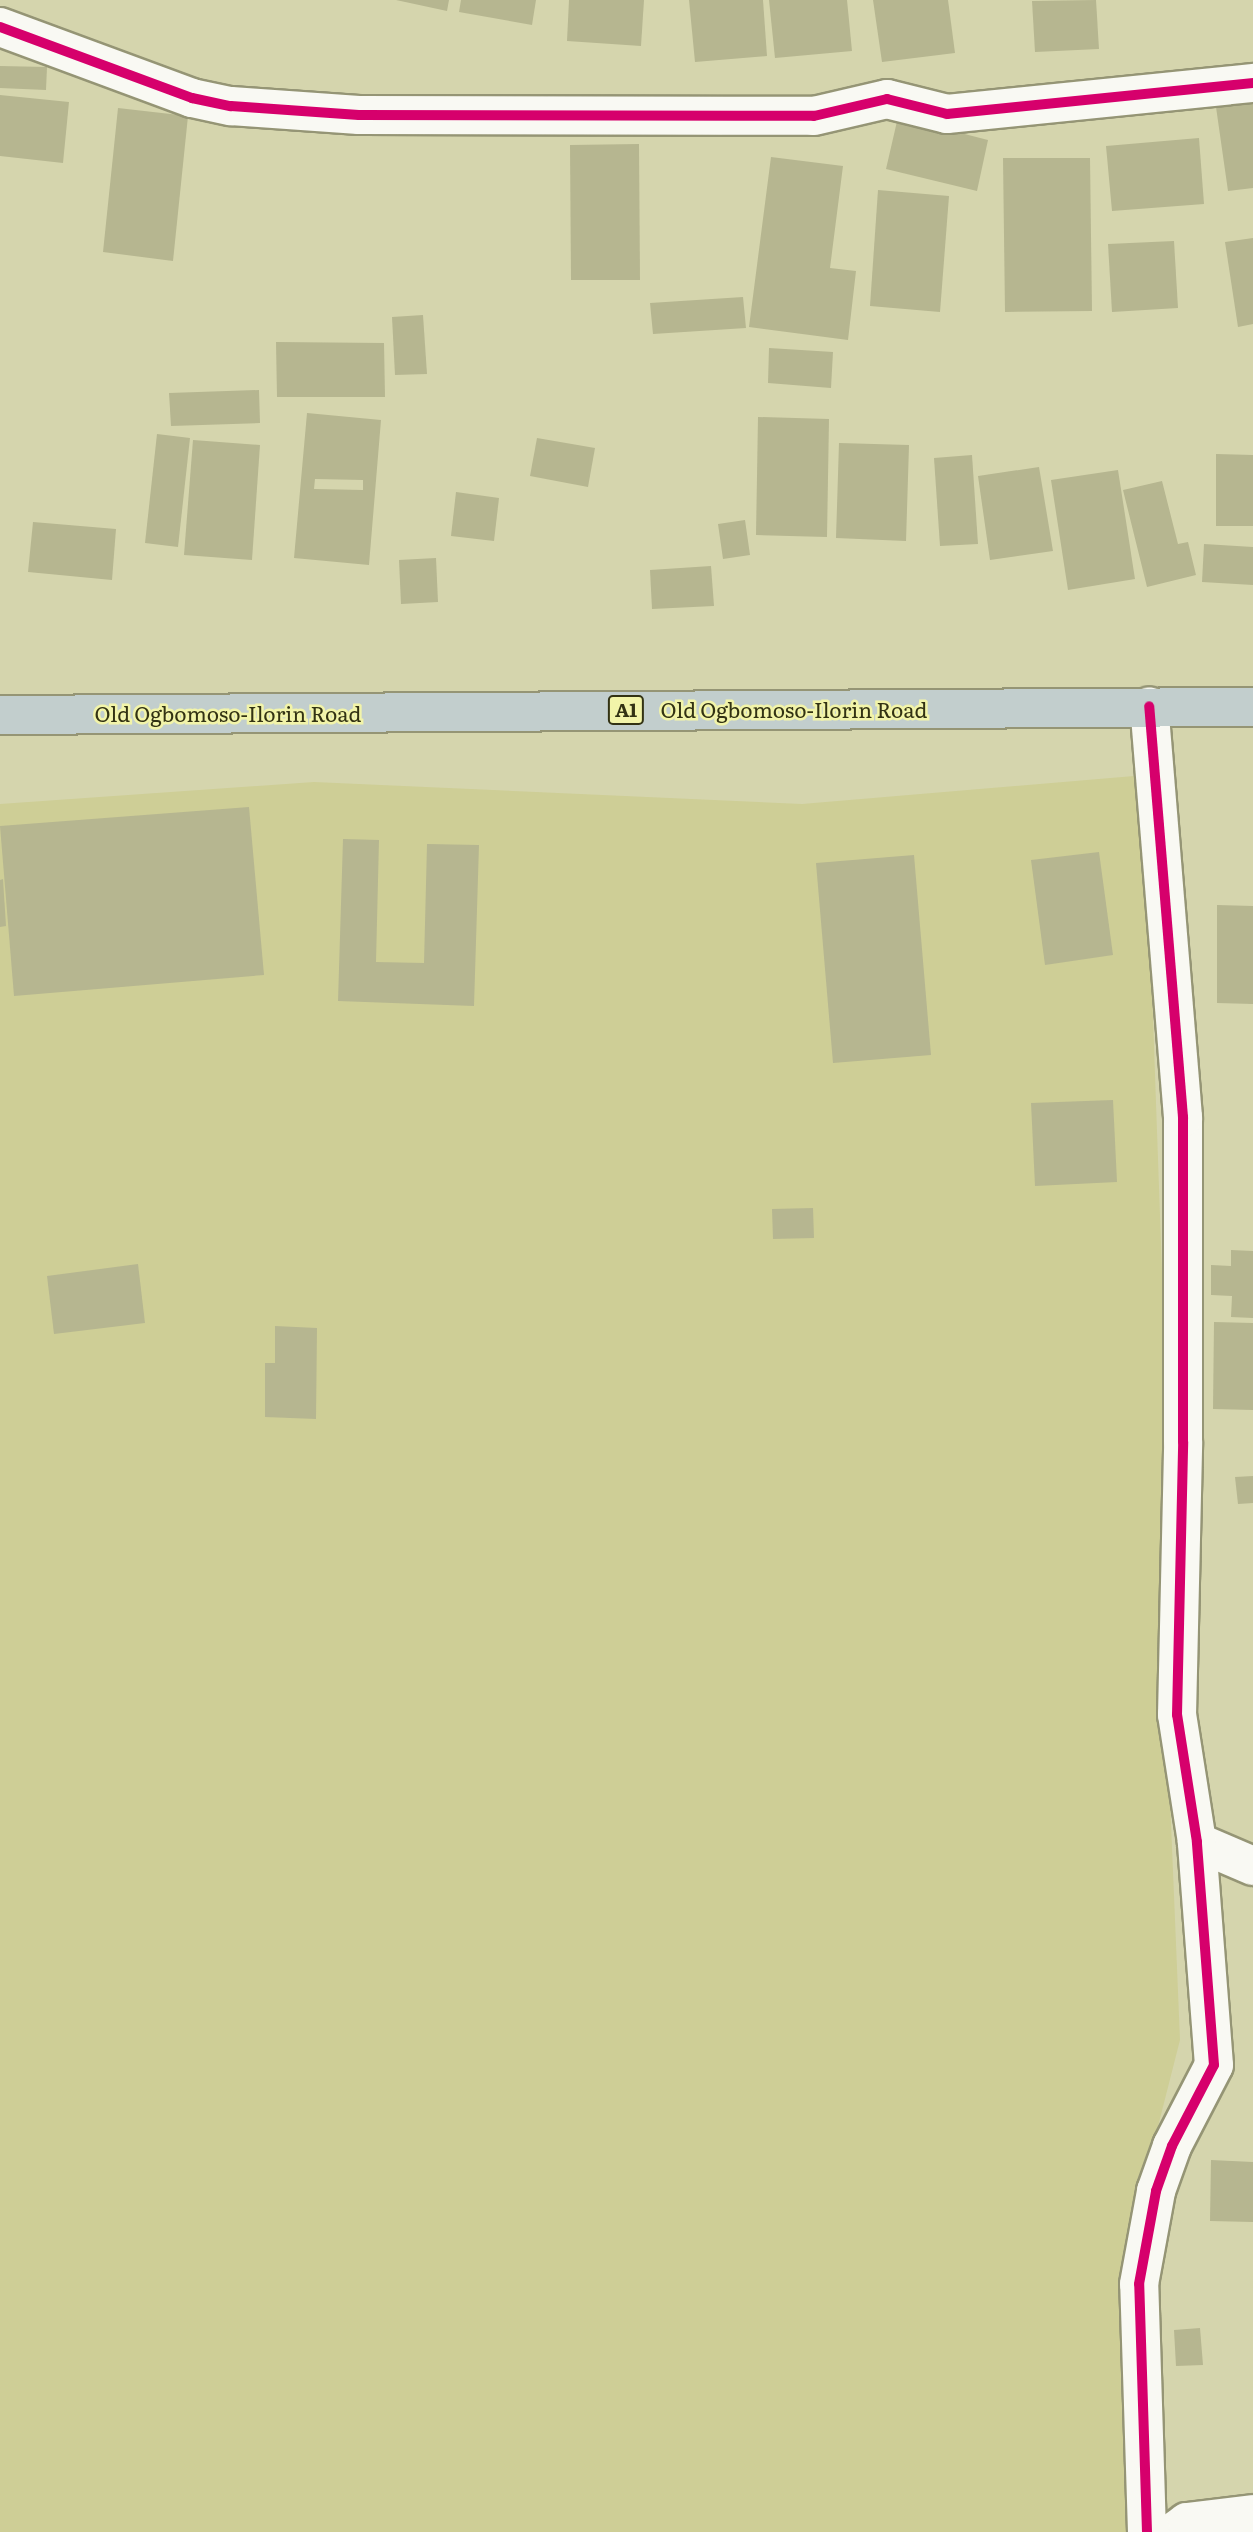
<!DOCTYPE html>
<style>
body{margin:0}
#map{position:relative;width:1253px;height:2532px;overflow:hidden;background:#d5d5ad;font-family:Literata,serif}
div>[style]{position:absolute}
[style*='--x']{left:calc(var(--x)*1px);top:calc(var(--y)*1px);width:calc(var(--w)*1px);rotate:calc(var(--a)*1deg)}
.green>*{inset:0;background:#cece96}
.building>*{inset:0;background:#b6b690}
.roads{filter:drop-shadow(2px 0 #959575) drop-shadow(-2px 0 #959575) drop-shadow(0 2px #959575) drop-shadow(0 -2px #959575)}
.minor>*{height:38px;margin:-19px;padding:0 19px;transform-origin:19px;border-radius:19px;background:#f9f9f3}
.highway>*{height:38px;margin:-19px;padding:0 19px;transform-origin:19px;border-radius:19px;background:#c2cecd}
.cycleway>*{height:10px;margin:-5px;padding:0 5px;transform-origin:5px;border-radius:5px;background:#d6006c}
span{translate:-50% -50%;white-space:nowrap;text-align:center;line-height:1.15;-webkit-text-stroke:5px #f2f4a9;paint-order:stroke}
.shield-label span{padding:2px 5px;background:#f2f4a9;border:2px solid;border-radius:5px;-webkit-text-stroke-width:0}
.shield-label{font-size:19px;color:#323213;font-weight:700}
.street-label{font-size:21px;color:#323213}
</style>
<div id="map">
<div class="green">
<i style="clip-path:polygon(1134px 776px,1151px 961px,1165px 1357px,1170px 1799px,1180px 2040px,1124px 2260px,1127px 2532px,0 2532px,0 804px,314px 782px,802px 804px)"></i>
</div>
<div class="building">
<i style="clip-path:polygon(396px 0,449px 0,447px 11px)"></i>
<i style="clip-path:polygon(461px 0,536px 0,532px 25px,459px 12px)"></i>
<i style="clip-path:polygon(569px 0,644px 0,641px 46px,567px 41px)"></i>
<i style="clip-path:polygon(689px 0,763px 0,767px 56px,695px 62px)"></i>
<i style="clip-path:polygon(769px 0,847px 0,852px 51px,775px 58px)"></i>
<i style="clip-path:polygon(873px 0,948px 0,955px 53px,882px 62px)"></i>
<i style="clip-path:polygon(1096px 0,1099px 49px,1035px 52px,1032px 1px)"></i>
<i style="clip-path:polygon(0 66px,47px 67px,46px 90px,0 88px)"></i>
<i style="clip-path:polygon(0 95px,69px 102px,63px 163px,0 156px)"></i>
<i style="clip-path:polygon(1253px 102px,1253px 188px,1228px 191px,1216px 107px)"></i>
<i style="clip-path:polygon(118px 108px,188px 116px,173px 261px,103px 252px)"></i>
<i style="clip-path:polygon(898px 117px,988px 140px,977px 191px,886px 169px)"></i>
<i style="clip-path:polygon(1199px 138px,1204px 204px,1112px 211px,1106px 146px)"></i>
<i style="clip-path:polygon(639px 144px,640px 280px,571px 280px,570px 145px)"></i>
<i style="clip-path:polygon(771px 157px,843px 166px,830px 268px,856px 271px,848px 340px,749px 327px)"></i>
<i style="clip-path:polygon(1003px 158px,1090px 158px,1092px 311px,1005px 312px)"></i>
<i style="clip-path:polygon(878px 190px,949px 196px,940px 312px,870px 306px)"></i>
<i style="clip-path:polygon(1253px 238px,1253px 324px,1238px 327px,1225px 242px)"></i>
<i style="clip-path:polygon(1174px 241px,1178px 308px,1112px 312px,1108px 244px)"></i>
<i style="clip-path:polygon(743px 297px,746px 328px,653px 334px,650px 303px)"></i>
<i style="clip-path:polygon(423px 315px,427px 374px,395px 375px,392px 317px)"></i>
<i style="clip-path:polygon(276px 342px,384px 343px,385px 397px,277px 397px)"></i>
<i style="clip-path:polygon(769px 348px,833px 352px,831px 388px,768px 383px)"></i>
<i style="clip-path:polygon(259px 390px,260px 423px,171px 426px,169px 393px)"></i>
<i style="clip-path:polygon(evenodd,307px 413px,381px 420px,369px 565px,294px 558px,307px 413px,315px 479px,363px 480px,363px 490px,314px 489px,315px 479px)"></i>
<i style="clip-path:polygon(758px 417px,829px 419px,827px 537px,756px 535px)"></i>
<i style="clip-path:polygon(157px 434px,190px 438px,178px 547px,145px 543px)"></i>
<i style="clip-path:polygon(537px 438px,595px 448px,588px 487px,530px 476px)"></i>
<i style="clip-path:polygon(193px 440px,260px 445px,252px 560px,184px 555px)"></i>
<i style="clip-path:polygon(839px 443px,909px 445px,906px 541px,836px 538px)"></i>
<i style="clip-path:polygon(1216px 454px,1253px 455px,1253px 526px,1216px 526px)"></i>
<i style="clip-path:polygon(972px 455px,978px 544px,940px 546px,934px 458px)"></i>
<i style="clip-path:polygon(1039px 467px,1053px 551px,990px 560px,978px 476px)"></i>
<i style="clip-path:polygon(1118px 470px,1135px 579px,1068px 590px,1051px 480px)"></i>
<i style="clip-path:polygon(1162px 481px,1178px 544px,1188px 542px,1196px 575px,1147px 587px,1123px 490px)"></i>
<i style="clip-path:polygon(456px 492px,499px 498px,494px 541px,451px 536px)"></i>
<i style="clip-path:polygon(745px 520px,750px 555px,723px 559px,718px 524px)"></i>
<i style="clip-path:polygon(33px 522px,116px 529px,112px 580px,28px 572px)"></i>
<i style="clip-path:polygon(1204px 544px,1253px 547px,1253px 585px,1202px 582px)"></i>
<i style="clip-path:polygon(436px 558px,438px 602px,401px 604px,399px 560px)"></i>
<i style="clip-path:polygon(711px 566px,714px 606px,652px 609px,650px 570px)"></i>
<i style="clip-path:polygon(249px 807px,264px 975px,14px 996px,0 826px)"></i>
<i style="clip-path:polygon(343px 839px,379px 840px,376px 962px,424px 963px,427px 844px,479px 845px,474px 1006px,338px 1001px)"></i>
<i style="clip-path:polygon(1099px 852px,1113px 955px,1045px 965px,1031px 860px)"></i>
<i style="clip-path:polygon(914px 855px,931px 1055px,833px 1063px,816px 863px)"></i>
<i style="clip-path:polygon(3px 879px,6px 926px,0 927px,0 880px)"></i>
<i style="clip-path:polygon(1217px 905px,1253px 906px,1253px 1004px,1217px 1003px)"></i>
<i style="clip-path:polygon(1113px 1100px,1117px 1182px,1035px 1186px,1031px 1103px)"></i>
<i style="clip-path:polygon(813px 1208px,814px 1238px,773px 1239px,772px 1209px)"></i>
<i style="clip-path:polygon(1231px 1250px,1253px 1251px,1253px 1318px,1231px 1317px,1232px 1296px,1211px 1295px,1211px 1265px,1231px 1266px)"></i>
<i style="clip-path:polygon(138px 1264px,145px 1323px,54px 1334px,47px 1276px)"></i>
<i style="clip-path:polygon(1214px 1322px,1253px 1323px,1253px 1410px,1213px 1409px)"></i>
<i style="clip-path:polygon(275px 1326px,317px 1328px,316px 1419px,265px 1417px,265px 1363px,275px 1363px)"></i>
<i style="clip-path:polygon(1253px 1476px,1253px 1503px,1238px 1504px,1235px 1477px)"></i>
<i style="clip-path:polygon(1211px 2160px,1253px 2162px,1253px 2222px,1210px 2221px)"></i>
<i style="clip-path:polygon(1200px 2328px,1203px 2365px,1176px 2366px,1174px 2330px)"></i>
</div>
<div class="roads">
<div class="minor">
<i style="--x:0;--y:27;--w:205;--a:20.3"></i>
<i style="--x:192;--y:98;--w:40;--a:12"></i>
<i style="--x:231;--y:106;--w:128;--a:4"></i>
<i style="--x:359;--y:115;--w:455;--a:0.1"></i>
<i style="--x:814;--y:116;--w:75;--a:-13.1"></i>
<i style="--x:887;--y:99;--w:62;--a:14"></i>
<i style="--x:947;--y:114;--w:308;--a:-5.8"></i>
<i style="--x:1197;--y:1842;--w:61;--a:23.2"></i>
<i style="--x:1147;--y:2532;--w:248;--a:-91.8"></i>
<i style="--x:1139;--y:2284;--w:95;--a:-79.6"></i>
<i style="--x:1156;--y:2191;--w:48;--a:-70.4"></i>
<i style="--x:1172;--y:2146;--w:91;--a:-62.6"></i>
<i style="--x:1214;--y:2065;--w:224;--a:-94.4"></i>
<i style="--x:1197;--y:1842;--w:129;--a:-98.9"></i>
<i style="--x:1177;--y:1715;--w:273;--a:-88.7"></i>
<i style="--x:1183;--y:1442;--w:325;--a:-90"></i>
<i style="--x:1183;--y:1117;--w:412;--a:-94.7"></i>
<i style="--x:1173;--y:2532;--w:17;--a:-36"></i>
<i style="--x:1187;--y:2522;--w:66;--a:-6.9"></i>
</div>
<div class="highway">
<i style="--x:0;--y:715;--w:1253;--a:-0.37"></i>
</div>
</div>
<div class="cycleway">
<i style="--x:0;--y:27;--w:205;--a:20.3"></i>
<i style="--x:192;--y:98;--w:40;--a:12"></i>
<i style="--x:231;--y:106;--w:128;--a:4"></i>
<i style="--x:359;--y:115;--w:455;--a:0.1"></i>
<i style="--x:814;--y:116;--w:75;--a:-13.1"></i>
<i style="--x:887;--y:99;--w:62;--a:14"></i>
<i style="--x:947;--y:114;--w:308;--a:-5.8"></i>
<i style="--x:1147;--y:2532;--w:248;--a:-91.8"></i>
<i style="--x:1139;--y:2284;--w:95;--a:-79.6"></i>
<i style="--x:1156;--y:2191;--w:48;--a:-70.4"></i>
<i style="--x:1172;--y:2146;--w:91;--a:-62.6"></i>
<i style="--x:1214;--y:2065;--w:224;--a:-94.4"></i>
<i style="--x:1197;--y:1842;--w:129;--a:-98.9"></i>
<i style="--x:1177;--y:1715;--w:273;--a:-88.7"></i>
<i style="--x:1183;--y:1442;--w:325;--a:-90"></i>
<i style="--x:1183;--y:1117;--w:412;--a:-94.7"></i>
</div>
<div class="shield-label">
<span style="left:626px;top:710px">A1</span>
</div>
<div class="street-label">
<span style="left:794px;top:709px">Old Ogbomoso-Ilorin Road</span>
<span style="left:228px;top:713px">Old Ogbomoso-Ilorin Road</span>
</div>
</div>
